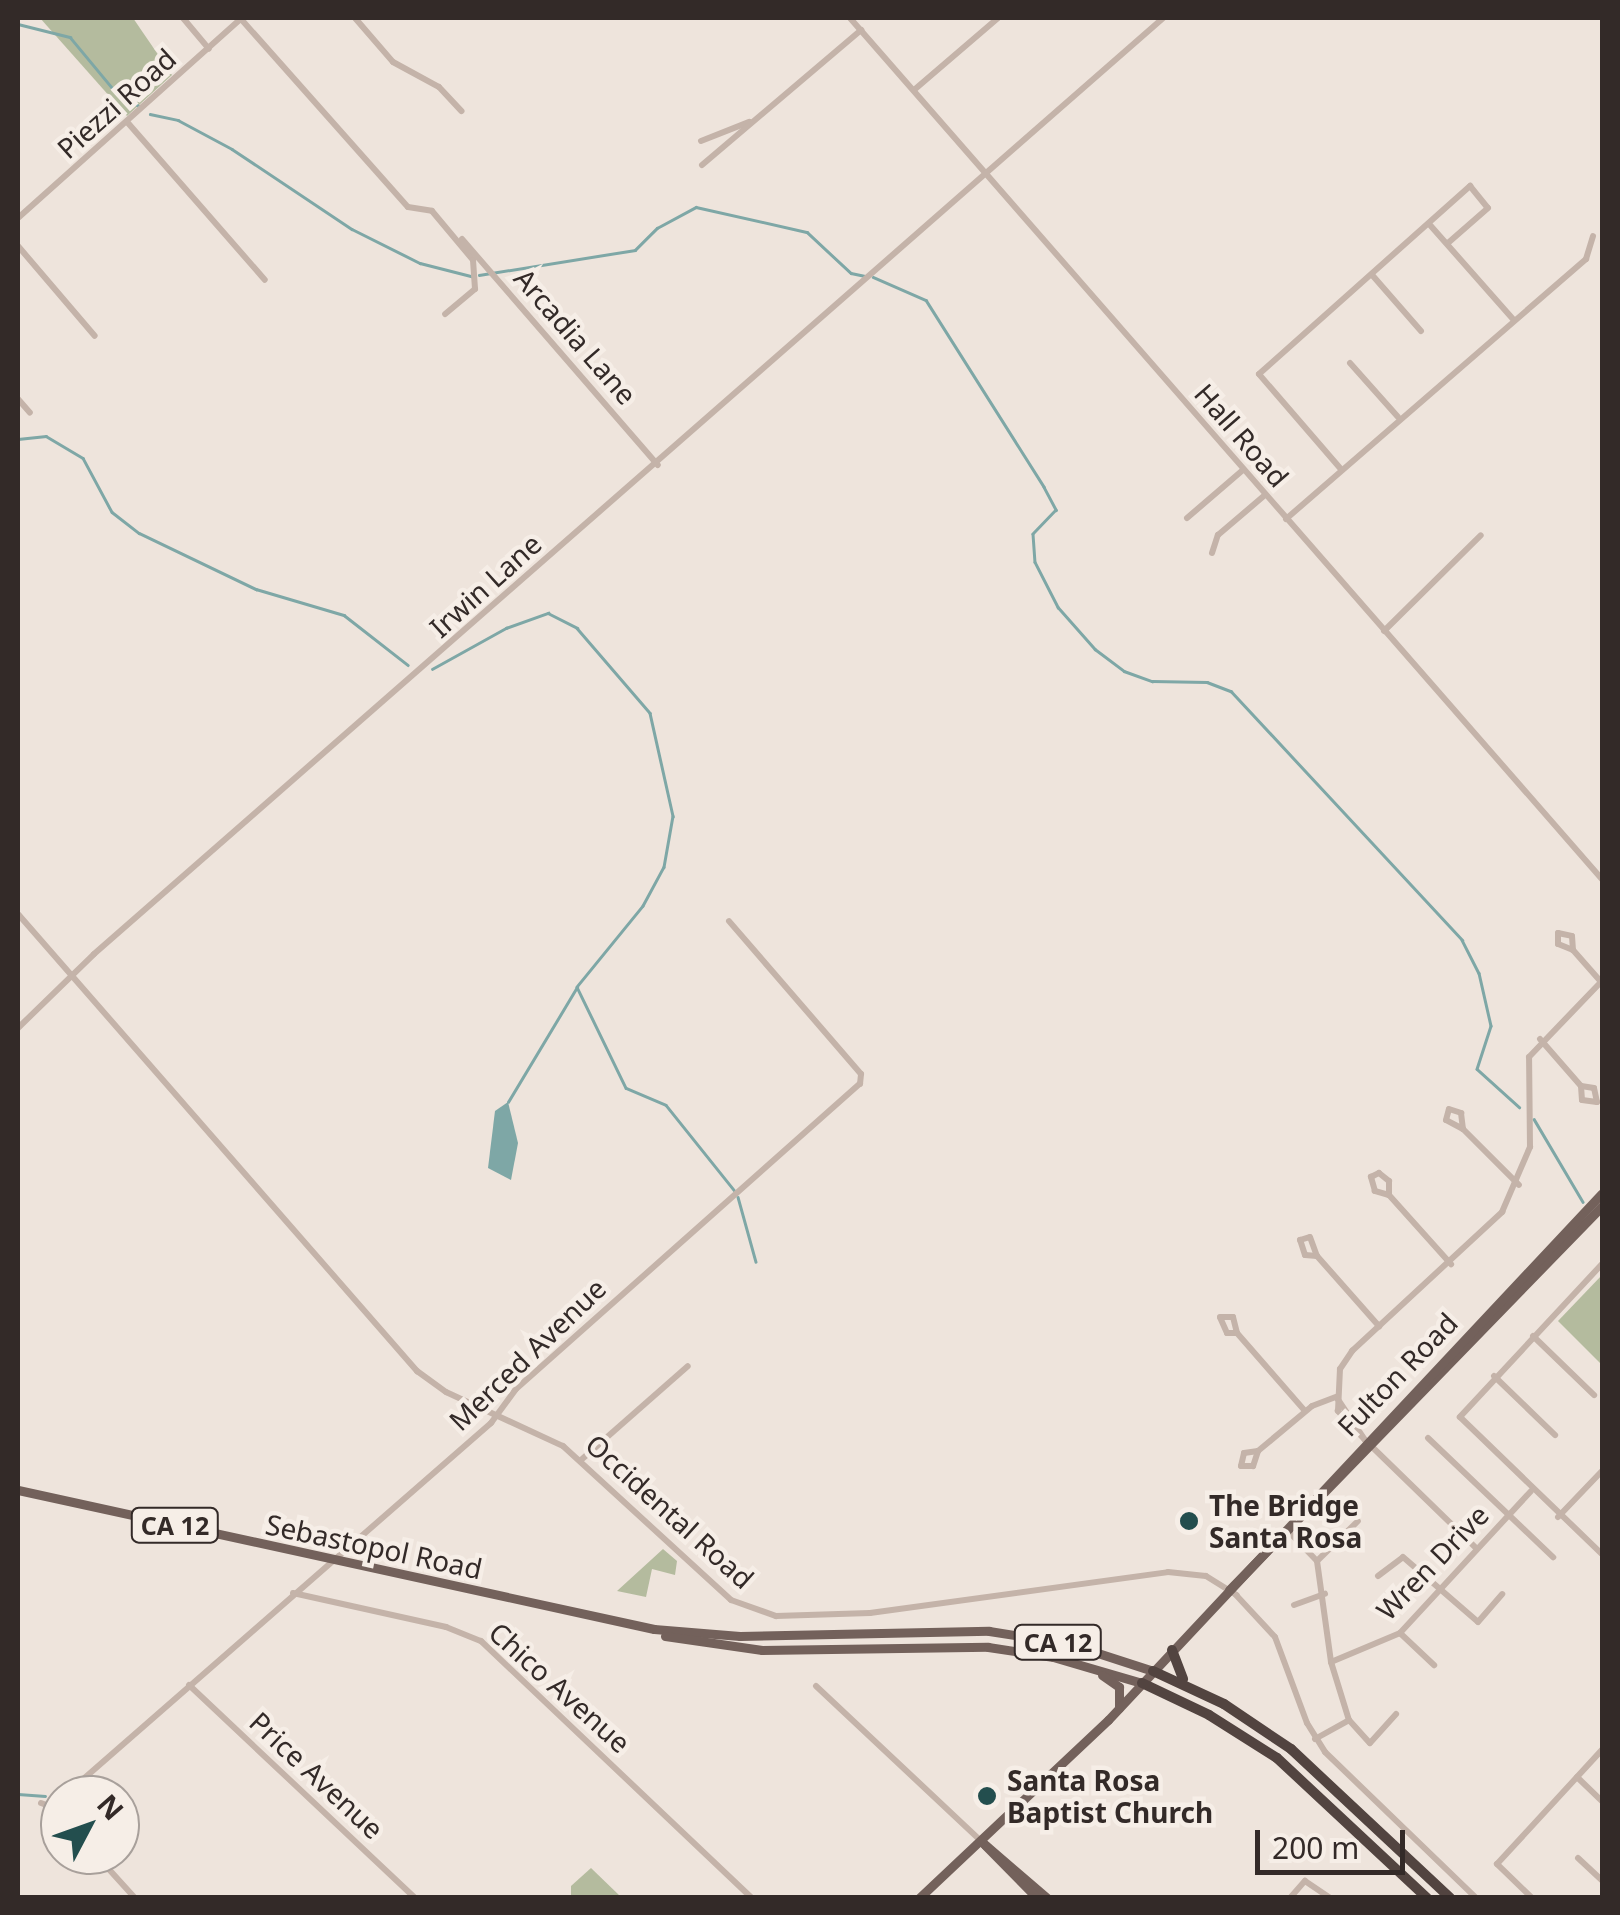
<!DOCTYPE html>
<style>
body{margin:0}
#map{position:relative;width:1620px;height:1915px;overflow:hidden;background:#eee4dc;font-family:"Noto Sans",sans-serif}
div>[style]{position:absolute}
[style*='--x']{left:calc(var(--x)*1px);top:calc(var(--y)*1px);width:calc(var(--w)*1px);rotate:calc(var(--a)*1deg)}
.green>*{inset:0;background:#b4bb9e}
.water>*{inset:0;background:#7ea7a6}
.stream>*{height:2.5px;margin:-1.25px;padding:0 1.25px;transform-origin:1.25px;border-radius:1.25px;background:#7ea7a6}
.minor>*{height:6px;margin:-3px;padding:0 3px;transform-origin:3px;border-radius:3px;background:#c4b3a9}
.major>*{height:9px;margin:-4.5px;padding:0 4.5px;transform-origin:4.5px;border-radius:4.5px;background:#73615b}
.highway>*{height:10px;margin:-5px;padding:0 5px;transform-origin:5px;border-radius:5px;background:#524440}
.dots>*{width:28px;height:28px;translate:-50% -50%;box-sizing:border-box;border:5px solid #f6eee7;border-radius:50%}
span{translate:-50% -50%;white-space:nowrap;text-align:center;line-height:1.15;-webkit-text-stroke:9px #f6eee7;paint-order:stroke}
.shield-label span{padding:2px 8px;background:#f6eee7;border:2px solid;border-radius:8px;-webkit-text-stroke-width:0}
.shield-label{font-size:25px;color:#332a28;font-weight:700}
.street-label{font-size:28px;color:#332a28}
.poi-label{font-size:28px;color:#332a28;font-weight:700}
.left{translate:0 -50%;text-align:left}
.frame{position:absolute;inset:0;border:20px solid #332a28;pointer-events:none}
.north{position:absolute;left:40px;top:1775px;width:100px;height:100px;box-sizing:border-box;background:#f6eee7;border:2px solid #a8a09b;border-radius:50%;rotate:49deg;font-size:28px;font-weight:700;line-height:40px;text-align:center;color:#332a28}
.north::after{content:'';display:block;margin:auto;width:35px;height:45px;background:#234e4e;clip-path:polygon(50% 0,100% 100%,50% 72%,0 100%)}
.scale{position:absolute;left:1255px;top:1830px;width:150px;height:45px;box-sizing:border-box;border:5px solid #332a28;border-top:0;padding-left:12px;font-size:30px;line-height:35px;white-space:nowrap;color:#332a28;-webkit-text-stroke:8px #f6eee7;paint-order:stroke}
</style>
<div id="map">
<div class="green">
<i style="clip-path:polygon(40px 18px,133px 18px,172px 75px,127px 116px)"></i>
<i style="clip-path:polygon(1602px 1275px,1602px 1365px,1558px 1321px)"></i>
<i style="clip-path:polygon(663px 1549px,677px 1561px,675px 1575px,652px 1569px,646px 1597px,617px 1591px)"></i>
<i style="clip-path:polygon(591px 1868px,620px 1896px,618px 1897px,571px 1897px,571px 1886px)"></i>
</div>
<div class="water">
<i style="clip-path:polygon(508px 1102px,518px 1143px,511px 1180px,488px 1168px,495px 1111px)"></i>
</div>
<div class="stream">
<i style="--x:18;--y:24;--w:54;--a:14"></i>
<i style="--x:70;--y:37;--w:69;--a:50.3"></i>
<i style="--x:114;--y:90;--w:30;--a:33"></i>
<i style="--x:150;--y:114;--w:29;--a:12"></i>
<i style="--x:178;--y:120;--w:61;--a:28.2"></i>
<i style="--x:232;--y:149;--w:144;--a:33.7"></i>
<i style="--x:352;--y:229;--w:76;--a:26.6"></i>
<i style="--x:420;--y:263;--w:53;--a:14.3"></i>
<i style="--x:479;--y:275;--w:158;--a:-9.1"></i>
<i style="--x:635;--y:250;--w:31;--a:-45"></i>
<i style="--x:657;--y:228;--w:44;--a:-28.3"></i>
<i style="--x:696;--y:207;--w:114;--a:12.7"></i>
<i style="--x:807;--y:232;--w:60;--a:43"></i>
<i style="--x:851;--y:273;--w:14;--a:12"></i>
<i style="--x:873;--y:277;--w:58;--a:23.5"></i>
<i style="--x:926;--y:300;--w:221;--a:57.7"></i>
<i style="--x:1044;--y:487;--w:26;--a:62"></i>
<i style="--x:1056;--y:510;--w:33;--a:134"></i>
<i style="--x:1033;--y:534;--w:28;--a:86"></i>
<i style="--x:1035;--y:562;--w:51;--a:62.9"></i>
<i style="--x:1058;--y:607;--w:56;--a:48.6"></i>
<i style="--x:1095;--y:649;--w:36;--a:37"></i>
<i style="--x:1124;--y:671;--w:30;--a:20"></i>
<i style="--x:1152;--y:681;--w:55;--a:1"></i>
<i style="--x:1207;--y:682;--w:26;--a:21"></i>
<i style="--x:1231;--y:691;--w:340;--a:47.1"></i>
<i style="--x:1462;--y:940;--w:37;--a:63"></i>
<i style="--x:1479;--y:973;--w:54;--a:77.2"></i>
<i style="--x:1491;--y:1026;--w:45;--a:108"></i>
<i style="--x:1477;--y:1069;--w:57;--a:42.1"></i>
<i style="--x:18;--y:439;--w:28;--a:-6"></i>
<i style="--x:46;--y:436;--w:43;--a:30.7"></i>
<i style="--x:83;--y:458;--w:61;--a:61.8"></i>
<i style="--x:112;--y:512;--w:34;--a:38"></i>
<i style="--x:139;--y:533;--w:130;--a:25.6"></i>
<i style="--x:256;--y:589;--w:92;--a:16.5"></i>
<i style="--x:344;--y:615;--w:81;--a:38"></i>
<i style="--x:432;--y:669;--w:85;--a:-29"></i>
<i style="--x:506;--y:628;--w:45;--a:-19.7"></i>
<i style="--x:548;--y:613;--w:33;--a:27"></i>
<i style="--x:577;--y:628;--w:112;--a:49.3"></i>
<i style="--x:650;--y:713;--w:106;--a:77.4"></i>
<i style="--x:673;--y:816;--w:52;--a:100"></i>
<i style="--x:664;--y:867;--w:44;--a:118.3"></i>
<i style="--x:643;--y:906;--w:104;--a:129.2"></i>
<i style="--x:577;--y:987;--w:112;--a:64.1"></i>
<i style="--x:626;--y:1088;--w:43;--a:23"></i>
<i style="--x:666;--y:1105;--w:109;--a:51.3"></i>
<i style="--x:508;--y:1102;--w:134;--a:-59"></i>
<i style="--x:1534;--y:1119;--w:96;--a:59.4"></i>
<i style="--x:738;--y:1197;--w:67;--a:74.5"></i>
<i style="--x:18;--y:1794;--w:27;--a:4"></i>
</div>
<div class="minor">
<i style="--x:183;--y:18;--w:40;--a:50"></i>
<i style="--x:355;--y:18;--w:58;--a:49.2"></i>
<i style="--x:393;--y:62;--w:52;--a:28.5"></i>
<i style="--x:439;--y:87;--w:33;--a:47"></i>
<i style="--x:850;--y:18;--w:1143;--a:48.87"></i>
<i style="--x:241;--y:19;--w:251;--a:48.4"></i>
<i style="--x:408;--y:207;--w:24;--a:9"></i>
<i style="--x:432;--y:211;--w:64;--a:50.1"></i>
<i style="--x:473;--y:260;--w:29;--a:86"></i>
<i style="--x:475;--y:289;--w:39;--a:140"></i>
<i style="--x:914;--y:90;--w:111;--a:-40.6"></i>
<i style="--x:128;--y:123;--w:208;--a:48.9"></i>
<i style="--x:701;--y:141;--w:52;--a:-21.6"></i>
<i style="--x:702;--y:165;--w:209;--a:-40.3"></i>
<i style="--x:18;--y:218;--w:300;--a:-41.8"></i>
<i style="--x:1430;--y:225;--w:125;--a:48.6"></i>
<i style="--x:462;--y:239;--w:299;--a:49.1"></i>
<i style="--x:18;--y:246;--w:118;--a:49.5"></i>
<i style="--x:1373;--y:276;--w:73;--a:48.9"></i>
<i style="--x:1350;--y:363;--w:72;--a:48.4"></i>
<i style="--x:18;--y:399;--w:18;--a:49"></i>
<i style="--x:1340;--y:468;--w:124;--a:-130.8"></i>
<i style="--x:1259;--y:374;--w:283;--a:-41.7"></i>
<i style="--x:1470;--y:186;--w:28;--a:51"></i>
<i style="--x:1488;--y:208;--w:52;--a:138.9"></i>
<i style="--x:1187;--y:518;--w:74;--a:-40.6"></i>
<i style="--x:1286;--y:519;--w:397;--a:-40.9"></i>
<i style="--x:1586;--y:259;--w:24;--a:-73"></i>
<i style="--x:1212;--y:553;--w:19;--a:-72"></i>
<i style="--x:1218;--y:535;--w:62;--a:-40.4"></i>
<i style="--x:1384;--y:631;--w:136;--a:-44.7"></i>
<i style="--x:18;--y:914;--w:607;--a:48.88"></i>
<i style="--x:417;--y:1371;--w:36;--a:36"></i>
<i style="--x:446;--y:1392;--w:129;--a:24.8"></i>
<i style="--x:563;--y:1446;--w:228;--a:42.5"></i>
<i style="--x:731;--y:1600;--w:48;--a:19.6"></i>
<i style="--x:776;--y:1616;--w:94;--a:-1.8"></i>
<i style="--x:870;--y:1613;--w:301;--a:-7.8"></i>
<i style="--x:1168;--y:1572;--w:38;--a:6"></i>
<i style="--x:1206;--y:1576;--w:36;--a:32"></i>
<i style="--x:1236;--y:1595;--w:57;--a:47.1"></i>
<i style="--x:1275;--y:1637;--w:92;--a:69.6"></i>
<i style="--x:1307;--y:1723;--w:34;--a:58"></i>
<i style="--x:1325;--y:1752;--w:210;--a:44"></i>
<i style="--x:1573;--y:950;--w:16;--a:-158"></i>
<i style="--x:1558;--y:944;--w:11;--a:-90"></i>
<i style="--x:1558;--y:933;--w:14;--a:12"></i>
<i style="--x:1572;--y:936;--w:14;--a:86"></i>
<i style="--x:1573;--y:950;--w:44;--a:48.7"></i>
<i style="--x:18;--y:1028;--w:106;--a:-44.2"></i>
<i style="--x:94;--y:954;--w:1421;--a:-41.2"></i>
<i style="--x:1540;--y:1039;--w:62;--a:48.9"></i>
<i style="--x:1581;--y:1086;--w:14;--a:86"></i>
<i style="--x:1582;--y:1100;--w:15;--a:8"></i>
<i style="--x:1597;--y:1102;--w:14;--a:-102"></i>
<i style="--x:1594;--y:1088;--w:13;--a:-171"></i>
<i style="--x:1463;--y:1129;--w:19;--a:-152"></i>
<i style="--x:1446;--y:1120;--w:11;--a:-75"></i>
<i style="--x:1449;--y:1109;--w:13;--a:18"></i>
<i style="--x:1461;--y:1113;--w:16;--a:83"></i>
<i style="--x:1463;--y:1129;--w:79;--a:45"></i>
<i style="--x:1389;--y:1195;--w:15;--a:-164"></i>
<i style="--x:1375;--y:1191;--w:15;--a:-106"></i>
<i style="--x:1371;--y:1177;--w:9;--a:-27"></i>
<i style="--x:1379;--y:1173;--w:13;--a:39"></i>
<i style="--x:1389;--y:1181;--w:14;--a:90"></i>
<i style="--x:1389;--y:1195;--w:93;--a:48.1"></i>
<i style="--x:1317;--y:1256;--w:12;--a:-175"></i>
<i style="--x:1305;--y:1255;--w:16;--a:-108"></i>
<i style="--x:1300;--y:1240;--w:10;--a:-17"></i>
<i style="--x:1310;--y:1237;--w:20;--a:70"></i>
<i style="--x:1317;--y:1256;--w:94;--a:48.5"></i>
<i style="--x:1602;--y:1264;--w:209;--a:132.9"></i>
<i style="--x:1460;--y:1417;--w:197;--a:44"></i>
<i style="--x:1237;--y:1333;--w:10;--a:180"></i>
<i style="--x:1227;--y:1333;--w:17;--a:-114"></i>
<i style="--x:1220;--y:1317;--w:13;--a:0"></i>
<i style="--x:1233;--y:1317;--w:16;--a:76"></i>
<i style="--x:1237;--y:1333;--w:103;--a:48.9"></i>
<i style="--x:1533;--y:1336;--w:85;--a:44"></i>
<i style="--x:1494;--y:1376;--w:85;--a:44"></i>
<i style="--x:1337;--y:1398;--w:50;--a:56.3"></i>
<i style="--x:1365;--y:1440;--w:155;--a:44.2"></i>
<i style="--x:1428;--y:1438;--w:173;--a:43.6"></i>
<i style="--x:1365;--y:1440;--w:40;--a:-133"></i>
<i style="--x:1338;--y:1411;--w:42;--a:-87.3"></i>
<i style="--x:1340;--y:1369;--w:22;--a:-56"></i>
<i style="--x:1352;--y:1351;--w:205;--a:-42.8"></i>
<i style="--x:1502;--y:1212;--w:71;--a:-66.7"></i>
<i style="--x:1530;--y:1147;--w:90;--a:-90.6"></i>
<i style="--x:1529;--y:1057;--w:105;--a:-46.2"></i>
<i style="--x:1258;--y:1451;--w:16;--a:108"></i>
<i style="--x:1253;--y:1466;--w:12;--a:180"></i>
<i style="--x:1241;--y:1466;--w:13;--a:-77"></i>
<i style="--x:1244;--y:1453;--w:14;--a:-8"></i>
<i style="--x:1258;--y:1451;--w:70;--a:-39.8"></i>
<i style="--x:1312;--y:1406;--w:26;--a:-21"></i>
<i style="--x:581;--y:1460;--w:142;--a:-41.3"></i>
<i style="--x:1558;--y:1517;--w:64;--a:-46.3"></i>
<i style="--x:1289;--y:1532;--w:40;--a:46"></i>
<i style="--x:1317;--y:1561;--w:102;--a:82.1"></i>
<i style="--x:1331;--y:1662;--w:61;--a:72.8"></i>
<i style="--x:1349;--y:1720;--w:31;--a:48"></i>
<i style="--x:1370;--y:1743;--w:39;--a:-48"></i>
<i style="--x:1317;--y:1561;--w:57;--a:-44.3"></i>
<i style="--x:1378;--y:1576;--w:31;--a:-37"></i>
<i style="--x:1403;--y:1557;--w:99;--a:40.9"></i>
<i style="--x:1478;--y:1622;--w:37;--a:-49"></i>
<i style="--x:293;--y:1593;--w:157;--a:12.5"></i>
<i style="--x:446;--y:1627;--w:38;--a:22"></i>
<i style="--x:481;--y:1641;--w:373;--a:43.5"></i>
<i style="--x:1294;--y:1605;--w:33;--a:-20"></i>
<i style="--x:1400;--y:1633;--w:47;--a:43.3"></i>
<i style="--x:1331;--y:1662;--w:75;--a:-22.8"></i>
<i style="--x:1400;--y:1633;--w:193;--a:-47.3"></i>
<i style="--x:189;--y:1685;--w:311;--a:43.3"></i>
<i style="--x:816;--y:1686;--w:228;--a:43.2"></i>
<i style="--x:1315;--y:1739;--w:39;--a:-29"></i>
<i style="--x:1577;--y:1777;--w:35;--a:44"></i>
<i style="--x:65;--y:1795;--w:566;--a:-41.13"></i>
<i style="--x:491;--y:1423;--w:42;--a:-53.7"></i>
<i style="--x:516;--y:1389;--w:460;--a:-41.6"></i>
<i style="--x:860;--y:1084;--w:10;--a:-84"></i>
<i style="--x:861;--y:1074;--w:202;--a:-130.8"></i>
<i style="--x:41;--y:1803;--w:12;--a:20"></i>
<i style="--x:52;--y:1807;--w:11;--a:-41"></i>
<i style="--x:96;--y:1855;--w:58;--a:47.8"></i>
<i style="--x:1578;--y:1858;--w:33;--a:43"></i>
<i style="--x:1290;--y:1898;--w:23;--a:-49"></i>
<i style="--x:1305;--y:1881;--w:30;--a:34"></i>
<i style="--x:1532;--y:1898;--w:49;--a:-135.8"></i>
<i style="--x:1497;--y:1864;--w:155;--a:-47.4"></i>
</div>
<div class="major">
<i style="--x:18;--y:1490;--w:651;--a:12.33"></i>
<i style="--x:654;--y:1629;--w:86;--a:4.7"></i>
<i style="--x:740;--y:1636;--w:249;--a:-1.2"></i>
<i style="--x:989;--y:1631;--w:82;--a:9.1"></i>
<i style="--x:1070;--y:1644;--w:87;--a:18"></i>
<i style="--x:1229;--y:1590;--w:535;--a:-45.83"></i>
<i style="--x:665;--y:1636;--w:98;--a:8.2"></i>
<i style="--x:762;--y:1650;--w:226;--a:-0.8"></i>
<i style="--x:988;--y:1647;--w:66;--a:8.7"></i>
<i style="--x:1053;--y:1657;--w:93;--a:16.3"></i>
<i style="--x:1102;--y:1675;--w:21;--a:35"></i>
<i style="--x:1119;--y:1687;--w:21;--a:90"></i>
<i style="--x:983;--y:1843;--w:84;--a:40.7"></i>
<i style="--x:985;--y:1845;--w:74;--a:45.5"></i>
<i style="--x:919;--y:1898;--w:260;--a:-43.3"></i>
<i style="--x:1108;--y:1720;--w:722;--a:-46.85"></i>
</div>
<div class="highway">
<i style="--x:1172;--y:1650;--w:31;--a:69"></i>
<i style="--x:1153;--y:1671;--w:78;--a:24.9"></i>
<i style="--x:1224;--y:1704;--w:81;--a:33.9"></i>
<i style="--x:1291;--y:1749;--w:218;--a:43.1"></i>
<i style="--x:1142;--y:1683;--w:74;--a:25.5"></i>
<i style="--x:1209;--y:1715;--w:80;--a:32.3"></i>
<i style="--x:1277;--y:1758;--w:205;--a:43"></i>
</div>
<div class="dots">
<i style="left:1189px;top:1521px;background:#234e4e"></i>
<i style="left:987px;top:1796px;background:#234e4e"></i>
</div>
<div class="shield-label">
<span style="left:175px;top:1525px">CA 12</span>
<span style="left:1058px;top:1642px">CA 12</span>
</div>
<div class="street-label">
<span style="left:116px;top:103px;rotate:-42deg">Piezzi Road</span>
<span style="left:576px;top:336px;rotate:49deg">Arcadia Lane</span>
<span style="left:1242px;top:435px;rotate:49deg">Hall Road</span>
<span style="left:485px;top:585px;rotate:-42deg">Irwin Lane</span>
<span style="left:527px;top:1354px;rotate:-44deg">Merced Avenue</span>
<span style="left:1397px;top:1374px;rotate:-46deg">Fulton Road</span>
<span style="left:670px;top:1511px;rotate:42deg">Occidental Road</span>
<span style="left:374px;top:1546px;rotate:12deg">Sebastopol Road</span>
<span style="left:1432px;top:1562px;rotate:-46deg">Wren Drive</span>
<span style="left:560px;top:1687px;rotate:42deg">Chico Avenue</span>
<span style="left:317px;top:1775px;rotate:43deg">Price Avenue</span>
</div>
<div class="poi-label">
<span class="left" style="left:1209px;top:1521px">The Bridge<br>Santa Rosa</span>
<span class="left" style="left:1007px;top:1796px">Santa Rosa<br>Baptist Church</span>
</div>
<div class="frame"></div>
<div class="north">N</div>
<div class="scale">200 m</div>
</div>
